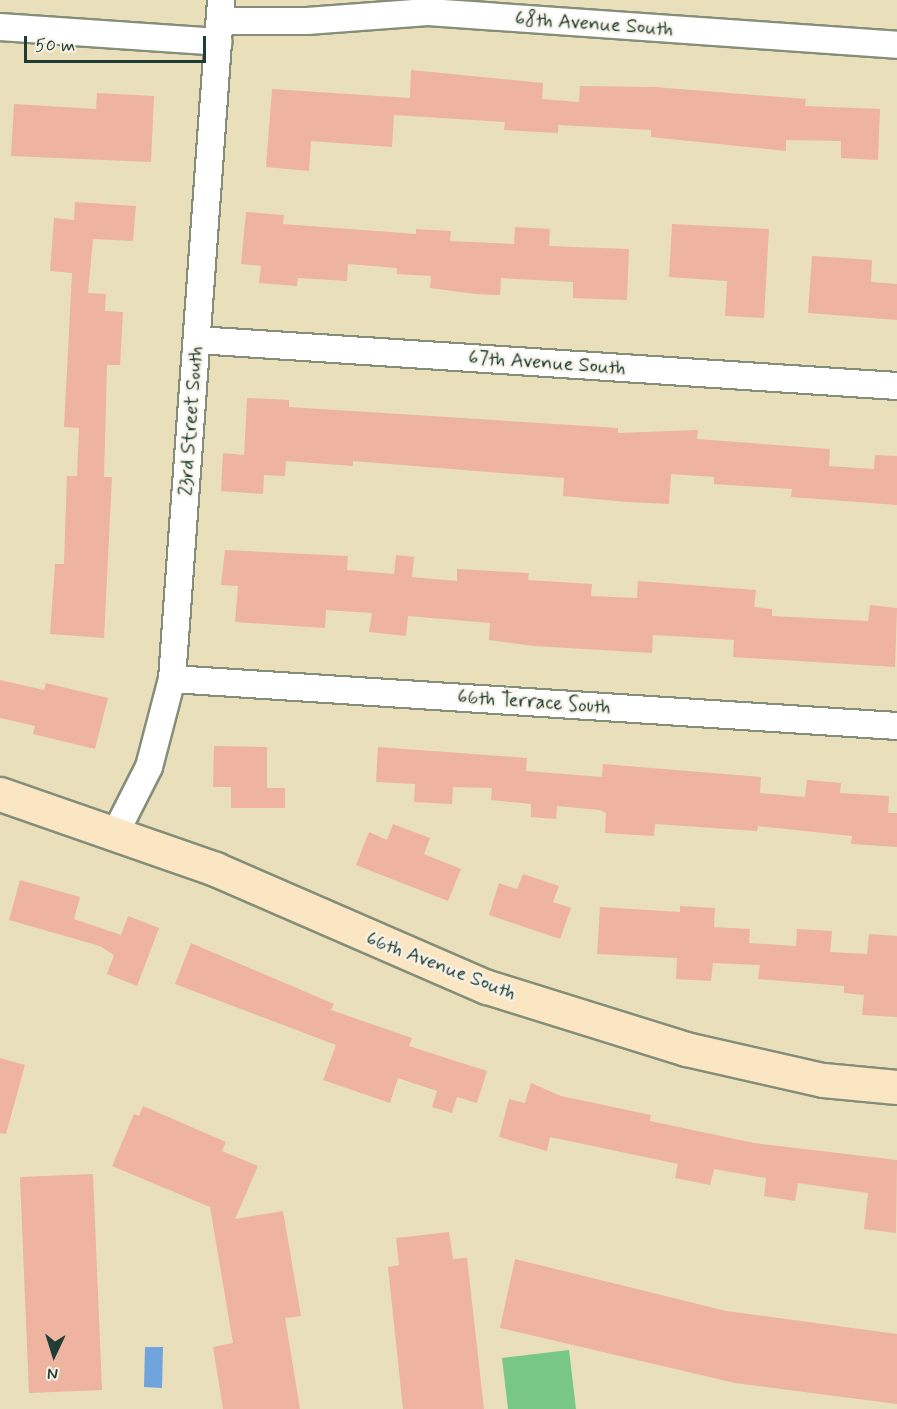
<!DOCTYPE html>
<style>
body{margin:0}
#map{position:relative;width:897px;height:1409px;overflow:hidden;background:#eadfbb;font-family:Mynerve,sans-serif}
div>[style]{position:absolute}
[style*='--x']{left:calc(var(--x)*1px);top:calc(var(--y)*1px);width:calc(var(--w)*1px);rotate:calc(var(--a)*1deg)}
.green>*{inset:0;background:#79c787}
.water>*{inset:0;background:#70a4dc}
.building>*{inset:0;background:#eeb49f}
.roads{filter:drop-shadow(2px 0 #848e78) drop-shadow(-2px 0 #848e78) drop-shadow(0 2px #848e78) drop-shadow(0 -2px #848e78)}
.street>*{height:26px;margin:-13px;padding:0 13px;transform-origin:13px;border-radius:13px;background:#fff}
.secondary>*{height:33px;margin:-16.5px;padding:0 16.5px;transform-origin:16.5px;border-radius:16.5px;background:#fbe6c4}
span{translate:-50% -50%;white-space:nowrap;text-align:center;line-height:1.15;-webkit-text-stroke:4.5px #f7f3e8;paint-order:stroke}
.street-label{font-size:20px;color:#1f3d34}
.north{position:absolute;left:24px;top:1325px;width:60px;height:60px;-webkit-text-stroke:4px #f7f3e8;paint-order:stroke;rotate:184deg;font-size:16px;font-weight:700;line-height:24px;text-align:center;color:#1f3d34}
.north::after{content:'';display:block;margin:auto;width:21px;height:27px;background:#1f3d34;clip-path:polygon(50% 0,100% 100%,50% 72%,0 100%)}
.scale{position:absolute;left:24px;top:36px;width:182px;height:27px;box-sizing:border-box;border:3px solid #1f3d34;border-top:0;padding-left:8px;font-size:18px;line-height:21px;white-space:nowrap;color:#1f3d34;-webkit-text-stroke:4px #f7f3e8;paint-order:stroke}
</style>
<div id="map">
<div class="green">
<i style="clip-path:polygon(569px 1350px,576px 1409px,508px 1409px,502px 1358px)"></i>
</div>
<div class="water">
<i style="clip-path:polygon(145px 1347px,163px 1347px,162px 1388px,144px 1387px)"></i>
</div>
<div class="building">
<i style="clip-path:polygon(411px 70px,543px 83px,542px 99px,579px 102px,580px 86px,655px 87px,806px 99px,805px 106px,880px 109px,878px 160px,841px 158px,841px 141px,786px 140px,786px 151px,651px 137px,651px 130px,558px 125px,558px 133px,504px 130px,505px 122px,394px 115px,392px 147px,311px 141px,309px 171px,266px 167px,272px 89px,410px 98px)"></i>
<i style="clip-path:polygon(97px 93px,154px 96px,151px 162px,11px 156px,14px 104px,96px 109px)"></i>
<i style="clip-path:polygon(75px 202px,136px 206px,133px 241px,93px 239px,88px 293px,106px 294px,105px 311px,123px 312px,120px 365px,107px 365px,104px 477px,112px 477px,104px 638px,50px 634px,55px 564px,64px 564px,67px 476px,77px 476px,79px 428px,64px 427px,72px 273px,50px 271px,54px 218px,74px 220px)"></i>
<i style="clip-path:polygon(246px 212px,284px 215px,283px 224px,416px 234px,416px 229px,451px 231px,450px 241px,514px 244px,515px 227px,550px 229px,549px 246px,629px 249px,627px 300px,573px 298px,573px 282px,501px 278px,500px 295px,475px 294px,430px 288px,431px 276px,397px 274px,397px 268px,348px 264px,347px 281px,298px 278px,297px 286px,259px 283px,261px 266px,241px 264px)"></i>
<i style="clip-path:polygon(672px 224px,769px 229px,764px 318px,725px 316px,727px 281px,669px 277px)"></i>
<i style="clip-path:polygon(812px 256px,872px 260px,871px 282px,897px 284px,897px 320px,808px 313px)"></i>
<i style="clip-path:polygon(247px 398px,289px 400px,289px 407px,618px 428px,618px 433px,698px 430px,697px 439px,830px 449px,829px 466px,874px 469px,875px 455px,897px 456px,897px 505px,791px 497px,792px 489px,714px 484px,714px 477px,671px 474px,669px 504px,627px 502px,563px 496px,564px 478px,353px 461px,353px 466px,286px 461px,285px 476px,264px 475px,263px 494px,221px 491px,223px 453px,244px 455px)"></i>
<i style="clip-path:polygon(225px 550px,348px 556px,347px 570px,394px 574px,396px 555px,414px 557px,412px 577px,457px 581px,457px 569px,529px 573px,528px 580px,592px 584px,591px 596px,637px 598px,638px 581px,756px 590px,754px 607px,772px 609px,772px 616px,868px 621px,870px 605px,897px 608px,895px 667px,733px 657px,734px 640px,688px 637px,653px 635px,652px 653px,534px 646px,489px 640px,490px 623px,408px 616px,406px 636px,369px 632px,372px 613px,326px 610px,325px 628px,235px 622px,238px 586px,221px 585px)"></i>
<i style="clip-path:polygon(0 680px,44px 690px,46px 683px,108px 698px,95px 749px,33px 734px,35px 726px,0 718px)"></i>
<i style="clip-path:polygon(214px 746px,267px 747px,267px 788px,285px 788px,285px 808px,231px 808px,231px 787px,213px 787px)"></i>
<i style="clip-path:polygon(378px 747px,527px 758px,526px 771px,602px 777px,603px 764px,761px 777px,760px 793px,805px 797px,807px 780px,841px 783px,840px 793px,889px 796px,888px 813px,897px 813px,897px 847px,851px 844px,852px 836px,758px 826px,757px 831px,655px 824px,654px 836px,605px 833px,606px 813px,600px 810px,557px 806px,556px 819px,531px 817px,531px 804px,491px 800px,492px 788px,453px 787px,452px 804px,414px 802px,415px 784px,376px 782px)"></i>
<i style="clip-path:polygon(393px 824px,430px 838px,424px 854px,461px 869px,448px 901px,356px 865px,369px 832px,387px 840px)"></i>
<i style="clip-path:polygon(523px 874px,559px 886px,553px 902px,571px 908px,560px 939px,489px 915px,499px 883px,517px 889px)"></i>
<i style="clip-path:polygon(20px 880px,80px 897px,74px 919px,121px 935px,128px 916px,159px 928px,137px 986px,107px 974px,114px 955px,100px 946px,9px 920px)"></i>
<i style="clip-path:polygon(680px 906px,715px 908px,714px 927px,750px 929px,749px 943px,796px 946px,797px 929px,832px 931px,830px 952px,867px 954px,869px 934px,897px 936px,897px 1017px,862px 1015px,864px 995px,844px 993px,844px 986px,758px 979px,760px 965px,713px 963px,711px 981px,676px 979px,677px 958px,597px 954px,600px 907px,680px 912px)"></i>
<i style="clip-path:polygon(191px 943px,334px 1004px,331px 1010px,412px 1038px,409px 1046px,487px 1071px,477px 1103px,457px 1097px,452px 1113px,432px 1107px,437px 1091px,398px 1078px,390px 1103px,323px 1080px,336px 1045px,175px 984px)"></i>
<i style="clip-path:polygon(0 1058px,25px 1065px,6px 1134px,0 1133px)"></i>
<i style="clip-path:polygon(531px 1083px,561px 1096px,651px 1115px,650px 1121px,754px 1143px,897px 1160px,896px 1233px,864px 1229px,868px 1193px,798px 1183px,795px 1201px,764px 1196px,766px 1178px,714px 1169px,710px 1185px,675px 1178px,678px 1164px,550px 1137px,547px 1151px,499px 1137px,509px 1099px,525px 1103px)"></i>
<i style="clip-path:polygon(143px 1106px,226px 1142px,222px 1151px,258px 1166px,235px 1219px,283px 1211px,301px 1316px,285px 1318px,300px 1409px,223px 1409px,213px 1347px,233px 1343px,210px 1207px,112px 1166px,134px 1114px,139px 1116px)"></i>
<i style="clip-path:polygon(93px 1174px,102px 1390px,29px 1393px,20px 1177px)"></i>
<i style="clip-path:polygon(449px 1232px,453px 1259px,467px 1258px,484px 1409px,403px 1409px,388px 1267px,399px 1265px,396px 1238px)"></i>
<i style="clip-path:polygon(515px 1259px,726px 1311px,897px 1334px,897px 1404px,735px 1383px,500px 1328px)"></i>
</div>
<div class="roads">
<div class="street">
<i style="--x:220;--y:21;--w:87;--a:0"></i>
<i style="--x:307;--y:21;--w:121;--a:-4.3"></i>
<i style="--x:428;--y:12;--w:470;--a:4"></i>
<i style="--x:0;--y:27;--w:219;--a:3.9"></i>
<i style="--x:197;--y:340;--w:702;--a:3.76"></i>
<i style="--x:172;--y:679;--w:727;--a:3.71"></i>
<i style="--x:116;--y:832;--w:73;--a:-63.1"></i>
<i style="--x:149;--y:767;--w:91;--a:-75.4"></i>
<i style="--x:172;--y:679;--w:681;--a:-85.87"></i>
</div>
<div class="secondary">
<i style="--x:0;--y:794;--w:228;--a:19.2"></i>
<i style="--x:215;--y:869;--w:296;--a:23.5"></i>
<i style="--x:487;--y:987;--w:208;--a:17.3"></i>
<i style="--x:686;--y:1049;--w:140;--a:12.8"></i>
<i style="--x:823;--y:1080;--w:74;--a:5.4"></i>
</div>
</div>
<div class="street-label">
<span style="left:594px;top:24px;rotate:4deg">68th Avenue South</span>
<span style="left:547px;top:363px;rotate:4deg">67th Avenue South</span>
<span style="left:191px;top:421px;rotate:-86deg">23rd Street South</span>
<span style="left:534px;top:702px;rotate:4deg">66th Terrace South</span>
<span style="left:441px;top:966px;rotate:21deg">66th Avenue South</span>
</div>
<div class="north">N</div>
<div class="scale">50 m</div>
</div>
